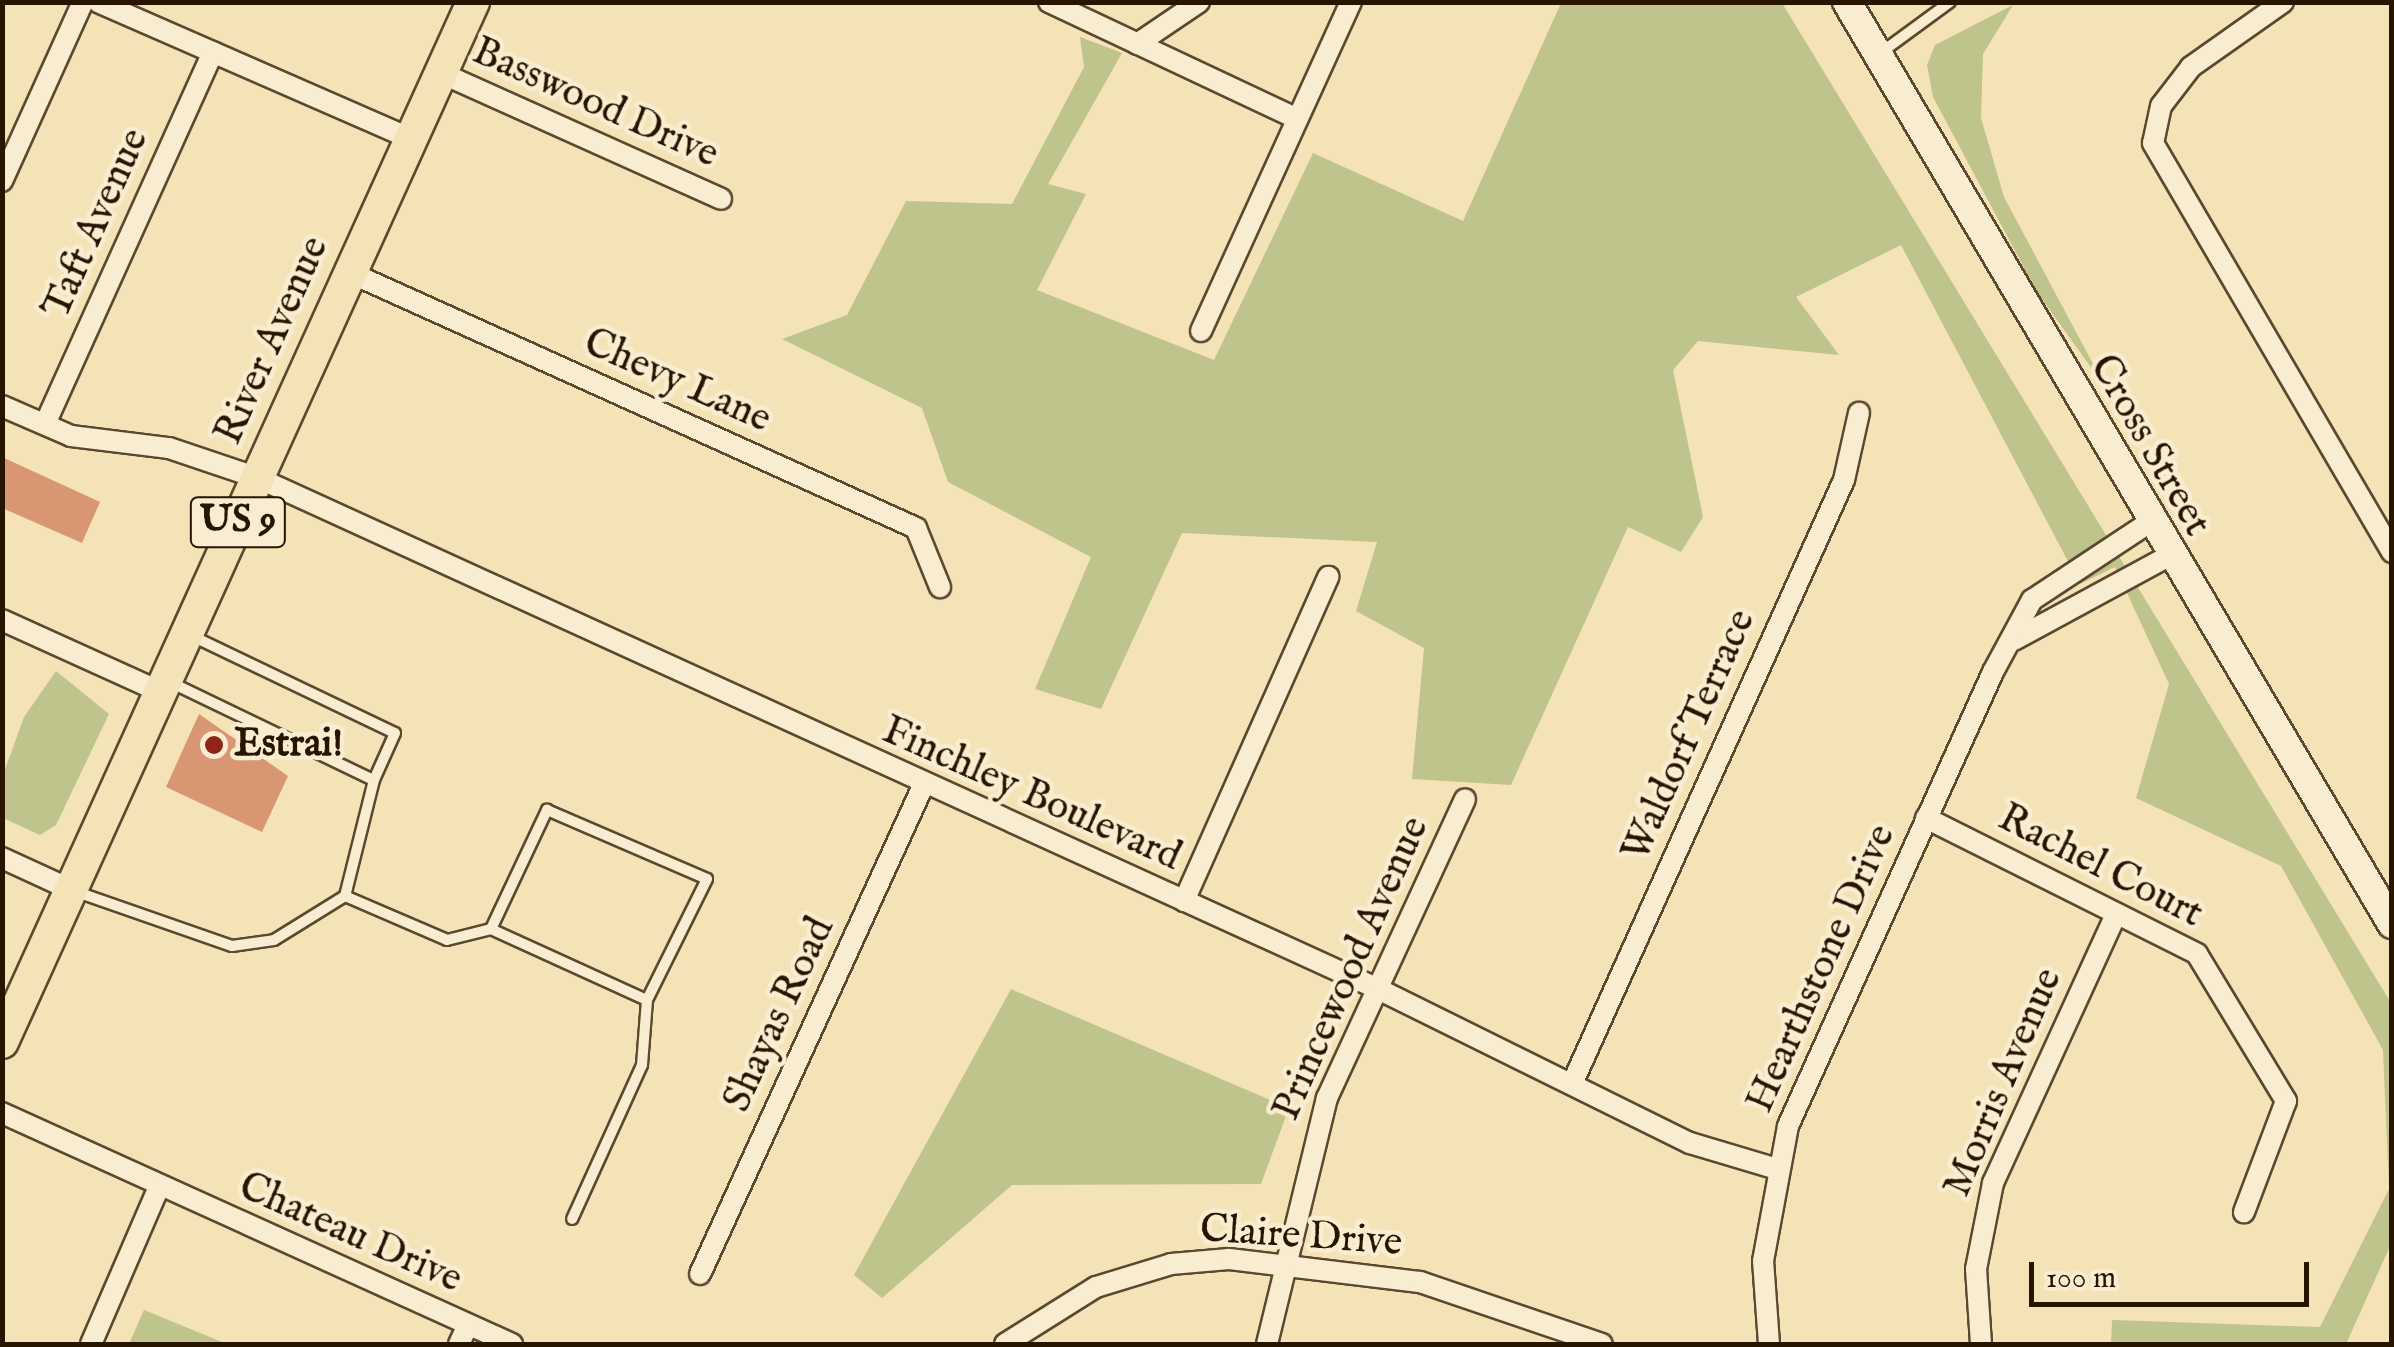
<!DOCTYPE html>
<style>
body{margin:0}
#map{position:relative;width:2394px;height:1347px;overflow:hidden;background:#f4e3b7;font-family:"IM FELL English",serif}
div>[style]{position:absolute}
[style*='--x']{left:calc(var(--x)*1px);top:calc(var(--y)*1px);width:calc(var(--w)*1px);rotate:calc(var(--a)*1deg)}
.green>*{inset:0;background:#bfc38c}
.building>*{inset:0;background:#d99673}
.roads{filter:drop-shadow(2px 0 #5b482e) drop-shadow(-2px 0 #5b482e) drop-shadow(0 2px #5b482e) drop-shadow(0 -2px #5b482e)}
.service>*{height:10px;margin:-5px;padding:0 5px;transform-origin:5px;border-radius:5px;background:#f8edd0}
.minor>*{height:20px;margin:-10px;padding:0 10px;transform-origin:10px;border-radius:10px;background:#f8edd0}
.secondary>*{height:28px;margin:-14px;padding:0 14px;transform-origin:14px;border-radius:14px;background:#f8edd0}
.trunk>*{height:32px;margin:-16px;padding:0 16px;transform-origin:16px;border-radius:16px;background:#f4e3b7}
.dots>*{width:28px;height:28px;translate:-50% -50%;box-sizing:border-box;border:5px solid #f8edd0;border-radius:50%}
span{translate:-50% -50%;white-space:nowrap;text-align:center;line-height:1.15;-webkit-text-stroke:9px #f8edd0;paint-order:stroke}
.shield-label span{padding:2px 8px;background:#f8edd0;border:2px solid;border-radius:8px;-webkit-text-stroke-width:0}
.shield-label{font-size:38px;color:#281500;font-weight:700}
.street-label{font-size:40px;color:#281500}
.poi-label{font-size:40px;color:#281500;font-weight:700}
.left{translate:0 -50%;text-align:left}
.frame{position:absolute;inset:0;border:5px solid #281500;pointer-events:none}
.scale{position:absolute;left:2029px;top:1262px;width:280px;height:45px;box-sizing:border-box;border:5px solid #281500;border-top:0;padding-left:12px;font-size:30px;line-height:35px;white-space:nowrap;color:#281500;-webkit-text-stroke:8px #f8edd0;paint-order:stroke}
</style>
<div id="map">
<div class="green">
<i style="clip-path:polygon(1561px 3px,1782px 3px,2391px 1003px,2391px 1244px,2346px 1344px,2111px 1344px,2112px 1320px,2320px 1327px,2389px 1189px,2383px 1050px,2281px 866px,2136px 798px,2169px 684px,2115px 567px,2080px 584px,1901px 245px,1796px 297px,1839px 355px,1698px 341px,1673px 370px,1703px 517px,1681px 552px,1628px 527px,1511px 785px,1412px 779px,1424px 648px,1356px 611px,1377px 542px,1182px 533px,1101px 709px,1035px 689px,1091px 557px,948px 482px,922px 408px,782px 339px,847px 315px,906px 201px,1012px 204px,1084px 67px,1080px 37px,1122px 53px,1048px 184px,1086px 194px,1037px 290px,1214px 360px,1313px 153px,1463px 221px)"></i>
<i style="clip-path:polygon(2013px 5px,1983px 54px,1981px 118px,2004px 197px,2107px 390px,2037px 292px,1933px 97px,1927px 65px,1935px 45px)"></i>
<i style="clip-path:polygon(56px 671px,109px 714px,56px 825px,40px 835px,3px 818px,3px 775px,24px 717px)"></i>
<i style="clip-path:polygon(1011px 989px,1289px 1108px,1261px 1184px,1012px 1185px,882px 1298px,854px 1275px)"></i>
<i style="clip-path:polygon(144px 1310px,227px 1344px,129px 1344px)"></i>
</div>
<div class="building">
<i style="clip-path:polygon(2px 457px,100px 502px,82px 543px,2px 508px)"></i>
<i style="clip-path:polygon(199px 714px,288px 776px,262px 832px,166px 787px)"></i>
</div>
<div class="roads">
<div class="service">
<i style="--x:1879;--y:54;--w:88;--a:-36.2"></i>
<i style="--x:190;--y:635;--w:227;--a:25.6"></i>
<i style="--x:395;--y:733;--w:51;--a:114.1"></i>
<i style="--x:172;--y:683;--w:224;--a:25.7"></i>
<i style="--x:374;--y:780;--w:120;--a:104"></i>
<i style="--x:77;--y:892;--w:164;--a:19.2"></i>
<i style="--x:232;--y:946;--w:42;--a:-8.1"></i>
<i style="--x:274;--y:940;--w:84;--a:-31.8"></i>
<i style="--x:345;--y:896;--w:111;--a:23.3"></i>
<i style="--x:447;--y:940;--w:45;--a:-14"></i>
<i style="--x:491;--y:929;--w:171;--a:24.5"></i>
<i style="--x:491;--y:929;--w:132;--a:-64.8"></i>
<i style="--x:547;--y:810;--w:174;--a:23.3"></i>
<i style="--x:707;--y:879;--w:135;--a:116.4"></i>
<i style="--x:647;--y:1000;--w:65;--a:94.4"></i>
<i style="--x:642;--y:1065;--w:169;--a:114.4"></i>
</div>
<div class="minor">
<i style="--x:98;--y:2;--w:343;--a:23.6"></i>
<i style="--x:1049;--y:2;--w:273;--a:25.2"></i>
<i style="--x:2283;--y:2;--w:113;--a:144.8"></i>
<i style="--x:2191;--y:67;--w:49;--a:127.6"></i>
<i style="--x:2161;--y:106;--w:38;--a:102"></i>
<i style="--x:2153;--y:143;--w:474;--a:59.7"></i>
<i style="--x:1137;--y:44;--w:75;--a:-34.1"></i>
<i style="--x:441;--y:73;--w:307;--a:24.2"></i>
<i style="--x:2;--y:181;--w:196;--a:-65.7"></i>
<i style="--x:351;--y:273;--w:620;--a:24.29"></i>
<i style="--x:916;--y:528;--w:64;--a:67.9"></i>
<i style="--x:1201;--y:331;--w:362;--a:-65.5"></i>
<i style="--x:2;--y:406;--w:75;--a:23.5"></i>
<i style="--x:71;--y:436;--w:99;--a:7"></i>
<i style="--x:169;--y:448;--w:94;--a:18.6"></i>
<i style="--x:258;--y:478;--w:1231;--a:24.52"></i>
<i style="--x:1378;--y:989;--w:348;--a:26.3"></i>
<i style="--x:1690;--y:1143;--w:91;--a:16.6"></i>
<i style="--x:45;--y:424;--w:408;--a:-65.7"></i>
<i style="--x:2;--y:620;--w:175;--a:24.4"></i>
<i style="--x:2014;--y:640;--w:174;--a:-28.5"></i>
<i style="--x:1926;--y:818;--w:303;--a:26.6"></i>
<i style="--x:2197;--y:954;--w:172;--a:58.8"></i>
<i style="--x:2286;--y:1101;--w:119;--a:110.7"></i>
<i style="--x:2;--y:858;--w:77;--a:24.6"></i>
<i style="--x:1184;--y:901;--w:355;--a:-66"></i>
<i style="--x:1572;--y:1084;--w:662;--a:-65.76"></i>
<i style="--x:1844;--y:480;--w:69;--a:-77.4"></i>
<i style="--x:2;--y:1113;--w:560;--a:24.37"></i>
<i style="--x:700;--y:1274;--w:537;--a:-65.44"></i>
<i style="--x:91;--y:1344;--w:171;--a:-66.6"></i>
<i style="--x:459;--y:1344;--w:21;--a:-65"></i>
<i style="--x:1005;--y:1344;--w:107;--a:-32.1"></i>
<i style="--x:1096;--y:1287;--w:78;--a:-17"></i>
<i style="--x:1171;--y:1264;--w:58;--a:-4.9"></i>
<i style="--x:1229;--y:1259;--w:192;--a:6.9"></i>
<i style="--x:1420;--y:1282;--w:192;--a:18.8"></i>
<i style="--x:1267;--y:1344;--w:253;--a:-76.3"></i>
<i style="--x:1327;--y:1098;--w:329;--a:-65.2"></i>
<i style="--x:1769;--y:1344;--w:83;--a:-94.1"></i>
<i style="--x:1763;--y:1261;--w:137;--a:-79.5"></i>
<i style="--x:1788;--y:1126;--w:498;--a:-65.7"></i>
<i style="--x:1993;--y:672;--w:82;--a:-61.6"></i>
<i style="--x:2032;--y:600;--w:138;--a:-33.5"></i>
<i style="--x:1981;--y:1344;--w:75;--a:-93.8"></i>
<i style="--x:1976;--y:1269;--w:88;--a:-78.8"></i>
<i style="--x:1993;--y:1183;--w:296;--a:-65.4"></i>
</div>
<div class="secondary">
<i style="--x:1847;--y:2;--w:1071;--a:59.41"></i>
</div>
<div class="trunk">
<i style="--x:2;--y:1042;--w:1142;--a:-65.63"></i>
</div>
</div>
<div class="dots">
<i style="left:214px;top:745px;background:#8f2418"></i>
</div>
<div class="shield-label">
<span style="left:238px;top:522px">US 9</span>
</div>
<div class="street-label">
<span style="left:595px;top:104px;rotate:24deg">Basswood Drive</span>
<span style="left:97px;top:224px;rotate:-66deg">Taft Avenue</span>
<span style="left:273px;top:341px;rotate:-66deg">River Avenue</span>
<span style="left:677px;top:382px;rotate:24deg">Chevy Lane</span>
<span style="left:2149px;top:446px;rotate:60deg">Cross Street</span>
<span style="left:1690px;top:736px;rotate:-66deg">Waldorf Terrace</span>
<span style="left:1031px;top:795px;rotate:24deg">Finchley Boulevard</span>
<span style="left:2100px;top:867px;rotate:27deg">Rachel Court</span>
<span style="left:1352px;top:969px;rotate:-66deg">Princewood Avenue</span>
<span style="left:1822px;top:969px;rotate:-66deg">Hearthstone Drive</span>
<span style="left:780px;top:1015px;rotate:-65deg">Shayas Road</span>
<span style="left:2004px;top:1083px;rotate:-67deg">Morris Avenue</span>
<span style="left:350px;top:1234px;rotate:24deg">Chateau Drive</span>
<span style="left:1301px;top:1237px;rotate:4deg">Claire Drive</span>
</div>
<div class="poi-label">
<span class="left" style="left:234px;top:745px">Estrai!</span>
</div>
<div class="frame"></div>
<div class="scale">100 m</div>
</div>
